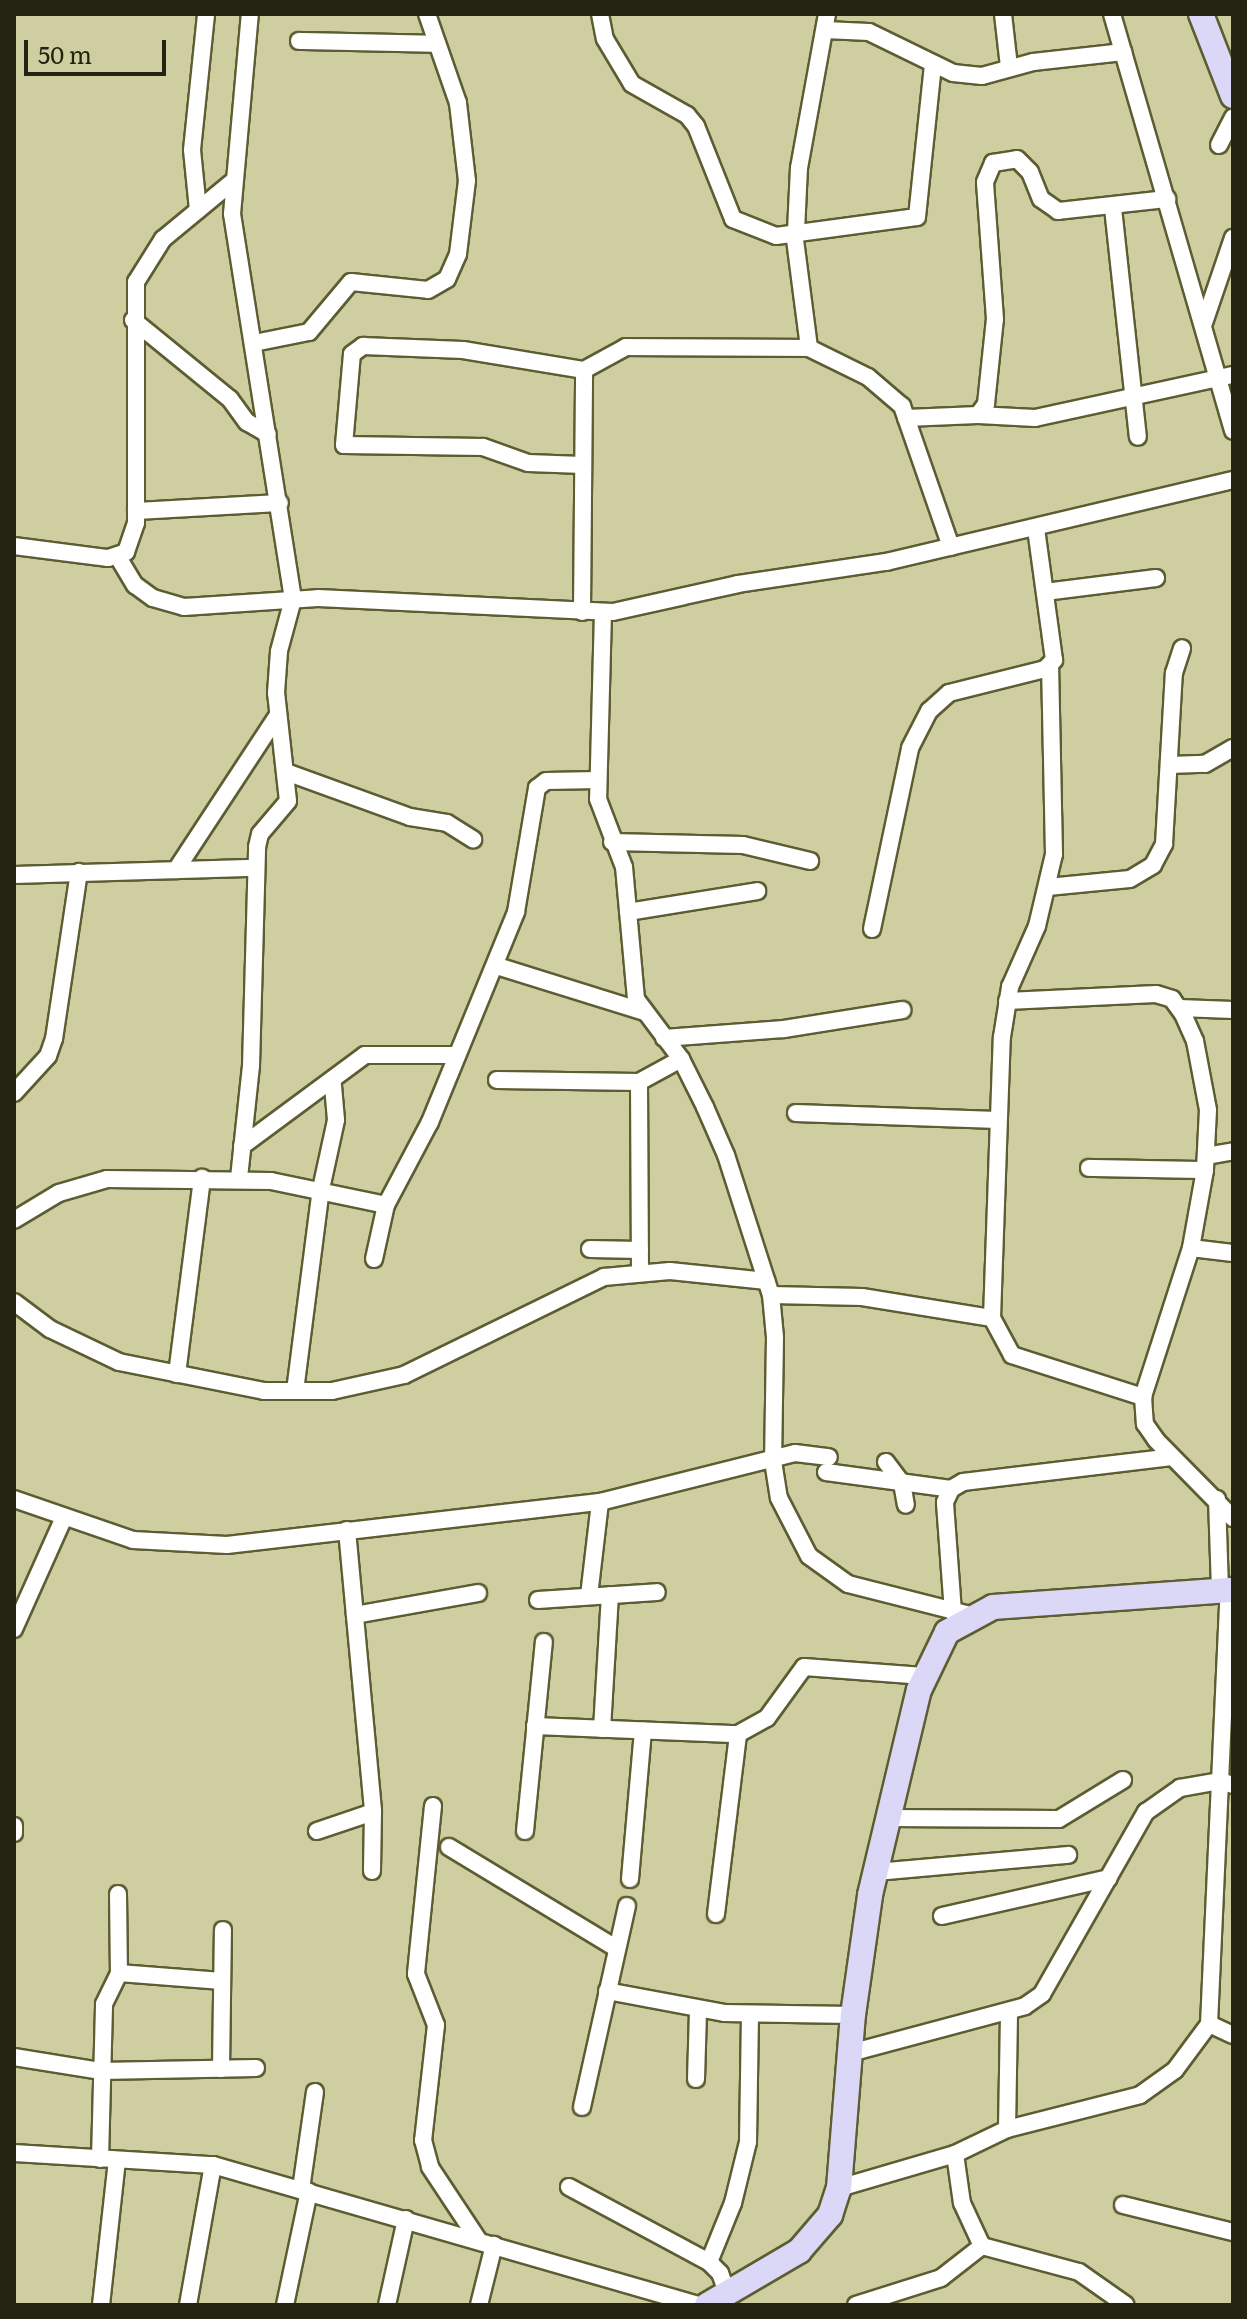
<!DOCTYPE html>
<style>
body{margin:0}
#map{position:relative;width:1247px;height:2319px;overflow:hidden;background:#cfcea0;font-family:Literata,serif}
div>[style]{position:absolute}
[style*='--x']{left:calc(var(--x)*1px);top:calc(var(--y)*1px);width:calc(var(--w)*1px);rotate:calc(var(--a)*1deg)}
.roads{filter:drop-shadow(2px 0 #5d5c32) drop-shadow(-2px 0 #5d5c32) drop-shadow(0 2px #5d5c32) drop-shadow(0 -2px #5d5c32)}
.street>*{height:16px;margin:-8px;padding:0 8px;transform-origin:8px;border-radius:8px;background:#fff}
.secondary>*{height:24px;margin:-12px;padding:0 12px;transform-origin:12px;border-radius:12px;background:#dbd7f6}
span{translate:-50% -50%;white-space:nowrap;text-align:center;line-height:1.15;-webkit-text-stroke:6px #cfcea0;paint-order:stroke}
.frame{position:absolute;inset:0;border:16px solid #232311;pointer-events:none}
.scale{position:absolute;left:24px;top:40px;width:142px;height:36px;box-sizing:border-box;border:4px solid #232311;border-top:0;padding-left:10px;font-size:24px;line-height:28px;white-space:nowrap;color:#232311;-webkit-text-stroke:6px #cfcea0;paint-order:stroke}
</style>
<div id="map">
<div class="roads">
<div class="street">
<i style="--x:600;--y:14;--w:25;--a:79"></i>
<i style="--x:605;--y:39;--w:52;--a:59"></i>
<i style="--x:632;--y:84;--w:63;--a:29.4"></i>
<i style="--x:687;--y:115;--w:14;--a:51"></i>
<i style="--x:696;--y:126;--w:100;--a:68.3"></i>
<i style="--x:733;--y:219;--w:46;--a:21.6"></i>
<i style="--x:776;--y:236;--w:142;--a:-7.7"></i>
<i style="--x:917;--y:217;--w:154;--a:-84"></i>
<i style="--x:1003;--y:14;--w:53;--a:83.5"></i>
<i style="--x:1112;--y:14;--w:434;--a:73.8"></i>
<i style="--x:825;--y:30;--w:44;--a:2.6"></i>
<i style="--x:869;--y:32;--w:93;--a:26"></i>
<i style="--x:953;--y:73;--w:29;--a:6"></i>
<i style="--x:982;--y:76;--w:53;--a:-15.4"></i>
<i style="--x:1033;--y:62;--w:91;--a:-6.3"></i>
<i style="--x:299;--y:41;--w:138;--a:1.2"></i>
<i style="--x:1219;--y:145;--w:31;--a:-63"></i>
<i style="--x:1113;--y:208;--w:230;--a:83.8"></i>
<i style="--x:198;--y:210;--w:60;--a:-95.7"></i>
<i style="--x:192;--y:150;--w:137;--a:-84.1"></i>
<i style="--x:796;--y:231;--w:63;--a:-87.3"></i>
<i style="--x:799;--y:168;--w:157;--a:-79.7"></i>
<i style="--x:794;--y:232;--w:117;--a:82.6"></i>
<i style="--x:809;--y:348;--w:66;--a:26.2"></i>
<i style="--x:868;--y:377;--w:45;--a:40.5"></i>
<i style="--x:902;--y:406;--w:149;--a:70.8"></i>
<i style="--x:133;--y:320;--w:125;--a:39.2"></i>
<i style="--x:230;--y:399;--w:29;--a:54"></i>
<i style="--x:247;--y:422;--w:24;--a:30"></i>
<i style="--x:1204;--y:323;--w:90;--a:-71.2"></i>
<i style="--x:254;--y:343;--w:56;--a:-11.3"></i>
<i style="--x:309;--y:332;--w:65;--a:-50"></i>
<i style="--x:351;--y:282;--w:77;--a:5.9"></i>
<i style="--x:428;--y:290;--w:22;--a:-30"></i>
<i style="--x:447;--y:279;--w:27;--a:-66"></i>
<i style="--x:458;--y:254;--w:74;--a:-83"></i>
<i style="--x:467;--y:181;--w:79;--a:-96.6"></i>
<i style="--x:458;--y:103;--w:94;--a:-109.2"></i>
<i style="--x:978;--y:415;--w:57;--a:3"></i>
<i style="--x:1035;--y:418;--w:203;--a:-12.3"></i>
<i style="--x:906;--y:418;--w:72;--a:-2.4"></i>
<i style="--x:978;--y:415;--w:14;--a:-54"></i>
<i style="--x:986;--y:404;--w:85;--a:-84"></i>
<i style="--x:995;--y:319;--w:137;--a:-94.2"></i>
<i style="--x:985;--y:182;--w:21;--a:-67"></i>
<i style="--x:993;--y:163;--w:24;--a:-9"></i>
<i style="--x:1017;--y:159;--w:18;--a:45"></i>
<i style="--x:1030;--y:172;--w:29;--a:68"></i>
<i style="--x:1041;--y:199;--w:21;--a:35"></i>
<i style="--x:1058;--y:211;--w:110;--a:-6.3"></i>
<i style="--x:583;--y:465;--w:55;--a:-177.9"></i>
<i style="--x:528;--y:463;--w:48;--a:-160.4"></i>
<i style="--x:483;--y:447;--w:139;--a:-179.2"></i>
<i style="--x:344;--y:445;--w:91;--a:-85"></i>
<i style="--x:352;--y:354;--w:14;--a:-36"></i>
<i style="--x:363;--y:346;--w:100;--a:2.3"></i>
<i style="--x:463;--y:350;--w:123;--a:9.4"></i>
<i style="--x:584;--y:370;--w:48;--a:-28.7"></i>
<i style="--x:626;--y:347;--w:183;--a:0.3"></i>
<i style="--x:136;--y:511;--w:144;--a:-3.2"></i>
<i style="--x:14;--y:546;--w:95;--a:7.3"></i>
<i style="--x:108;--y:558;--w:19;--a:-18"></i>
<i style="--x:126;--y:552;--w:31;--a:-71"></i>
<i style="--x:136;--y:523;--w:241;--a:-90"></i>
<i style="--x:136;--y:282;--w:51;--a:-57.9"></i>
<i style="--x:163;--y:239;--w:88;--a:-39.5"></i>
<i style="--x:118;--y:557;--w:33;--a:59"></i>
<i style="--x:135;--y:585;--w:22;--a:36"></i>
<i style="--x:153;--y:598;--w:32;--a:16"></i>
<i style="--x:184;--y:607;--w:134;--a:-3.8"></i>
<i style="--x:318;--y:598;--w:295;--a:2.7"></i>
<i style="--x:613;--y:612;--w:128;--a:-12.6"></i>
<i style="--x:738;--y:584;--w:150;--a:-8.5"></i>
<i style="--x:886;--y:562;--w:357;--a:-13.3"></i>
<i style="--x:1045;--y:592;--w:112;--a:-7.2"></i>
<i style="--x:582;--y:612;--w:242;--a:-89.5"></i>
<i style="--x:603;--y:612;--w:187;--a:91.5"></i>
<i style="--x:598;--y:799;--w:73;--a:69.1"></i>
<i style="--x:624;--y:867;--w:133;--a:84.8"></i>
<i style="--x:636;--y:999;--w:75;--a:53.1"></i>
<i style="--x:681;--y:1059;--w:54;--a:63.4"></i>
<i style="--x:705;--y:1107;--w:52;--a:66.4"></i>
<i style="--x:726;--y:1155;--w:147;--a:72.2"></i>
<i style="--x:771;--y:1295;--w:42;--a:84.6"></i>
<i style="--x:775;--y:1337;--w:124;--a:90.9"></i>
<i style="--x:773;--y:1461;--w:37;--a:81"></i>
<i style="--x:779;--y:1498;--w:65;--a:62.7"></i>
<i style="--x:809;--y:1556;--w:48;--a:35.7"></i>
<i style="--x:848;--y:1584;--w:126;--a:14.3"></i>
<i style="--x:1169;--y:765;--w:36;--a:-2"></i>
<i style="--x:1205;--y:764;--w:32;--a:-30"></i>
<i style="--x:286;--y:772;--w:132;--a:19.9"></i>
<i style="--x:410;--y:817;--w:37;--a:9"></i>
<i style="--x:447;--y:823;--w:31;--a:32"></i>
<i style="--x:612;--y:842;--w:131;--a:1.3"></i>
<i style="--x:743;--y:845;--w:69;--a:13.4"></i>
<i style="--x:176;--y:870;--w:184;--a:-56.7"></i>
<i style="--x:14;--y:875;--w:242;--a:-1.7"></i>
<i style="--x:1048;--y:887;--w:82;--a:-5.6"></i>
<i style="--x:1130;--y:879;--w:27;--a:-31"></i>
<i style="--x:1153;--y:865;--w:24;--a:-62"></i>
<i style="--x:1164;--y:844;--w:171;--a:-86.7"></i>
<i style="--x:1174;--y:673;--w:26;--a:-72"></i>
<i style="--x:628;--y:912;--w:131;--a:-9.2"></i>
<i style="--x:872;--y:929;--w:185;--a:-78.1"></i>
<i style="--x:910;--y:748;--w:42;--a:-62.8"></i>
<i style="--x:929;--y:711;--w:27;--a:-42"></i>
<i style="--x:949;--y:693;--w:99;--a:-14"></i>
<i style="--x:1045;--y:669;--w:13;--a:-45"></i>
<i style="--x:1054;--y:660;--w:133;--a:-97.8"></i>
<i style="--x:497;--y:966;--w:155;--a:17.3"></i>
<i style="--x:1007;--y:1001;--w:149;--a:-2.7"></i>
<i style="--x:1156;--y:994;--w:17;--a:17"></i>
<i style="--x:1172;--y:999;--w:19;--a:54"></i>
<i style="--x:1183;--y:1014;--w:30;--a:66"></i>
<i style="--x:1195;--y:1041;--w:70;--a:79.3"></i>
<i style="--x:1208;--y:1110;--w:60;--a:92.9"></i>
<i style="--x:1205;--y:1170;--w:79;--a:100.2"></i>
<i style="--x:1191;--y:1248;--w:157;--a:107.9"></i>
<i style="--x:1143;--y:1397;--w:27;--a:86"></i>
<i style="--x:1145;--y:1424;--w:19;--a:55"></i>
<i style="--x:1156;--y:1440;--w:110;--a:45.4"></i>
<i style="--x:1179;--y:1008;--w:54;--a:2.1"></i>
<i style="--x:664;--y:1038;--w:120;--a:-4.3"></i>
<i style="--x:784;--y:1029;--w:120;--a:-9.1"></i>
<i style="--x:497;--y:1080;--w:142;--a:0.8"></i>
<i style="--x:639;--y:1082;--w:48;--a:-28.7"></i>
<i style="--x:639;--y:1082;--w:189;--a:89.7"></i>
<i style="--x:14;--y:1093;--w:50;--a:-47.4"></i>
<i style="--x:48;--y:1056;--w:18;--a:-71"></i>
<i style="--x:54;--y:1039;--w:169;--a:-81.5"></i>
<i style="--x:796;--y:1113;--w:201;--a:2"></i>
<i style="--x:242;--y:1146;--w:153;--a:-36.5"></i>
<i style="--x:365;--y:1055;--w:92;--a:0"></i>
<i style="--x:1206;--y:1156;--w:27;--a:-10"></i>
<i style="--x:1089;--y:1168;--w:116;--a:1"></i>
<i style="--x:239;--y:1178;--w:113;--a:-83.9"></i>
<i style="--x:251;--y:1066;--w:219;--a:-88.4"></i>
<i style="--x:257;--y:847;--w:13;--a:-77"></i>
<i style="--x:260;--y:834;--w:43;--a:-49.7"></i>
<i style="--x:288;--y:801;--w:109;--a:-96.3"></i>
<i style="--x:276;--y:693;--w:42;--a:-85.9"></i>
<i style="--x:279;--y:651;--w:54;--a:-74.9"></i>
<i style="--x:293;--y:599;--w:390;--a:-99"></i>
<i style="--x:232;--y:214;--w:201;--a:-84.9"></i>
<i style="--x:14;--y:1220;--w:52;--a:-31"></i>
<i style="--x:59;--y:1193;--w:50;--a:-16.3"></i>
<i style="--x:107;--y:1179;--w:164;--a:0.7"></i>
<i style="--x:271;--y:1181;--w:117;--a:11.8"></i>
<i style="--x:1191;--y:1248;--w:42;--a:6.8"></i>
<i style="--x:590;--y:1249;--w:50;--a:1.1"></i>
<i style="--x:374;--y:1259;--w:55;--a:-77.5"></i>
<i style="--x:386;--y:1205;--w:94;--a:-62.1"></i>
<i style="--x:430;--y:1122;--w:227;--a:-67.7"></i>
<i style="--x:516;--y:912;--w:126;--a:-80.4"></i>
<i style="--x:537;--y:788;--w:11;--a:-38"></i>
<i style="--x:546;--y:781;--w:52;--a:-1.1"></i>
<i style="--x:771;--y:1295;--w:91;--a:1.3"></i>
<i style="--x:862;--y:1297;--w:132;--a:9.2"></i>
<i style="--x:992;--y:1318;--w:42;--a:61.6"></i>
<i style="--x:1012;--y:1355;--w:138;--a:17.8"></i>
<i style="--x:14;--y:1302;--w:45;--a:36.9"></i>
<i style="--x:50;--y:1329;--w:76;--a:25.6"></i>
<i style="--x:119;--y:1362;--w:148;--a:11.3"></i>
<i style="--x:264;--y:1391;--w:68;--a:0"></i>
<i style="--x:332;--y:1391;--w:74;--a:-12.5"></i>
<i style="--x:404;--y:1375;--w:223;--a:-26.1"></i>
<i style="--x:604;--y:1277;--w:66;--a:-5.2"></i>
<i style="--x:670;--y:1271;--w:97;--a:5.9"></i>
<i style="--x:992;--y:1318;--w:281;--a:-88"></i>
<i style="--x:1002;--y:1037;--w:51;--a:-80.9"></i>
<i style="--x:1010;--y:987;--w:67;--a:-66.1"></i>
<i style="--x:1037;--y:926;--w:74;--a:-76.7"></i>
<i style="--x:1054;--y:854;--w:188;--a:-91.2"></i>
<i style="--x:177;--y:1374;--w:198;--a:-82.7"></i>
<i style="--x:295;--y:1391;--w:204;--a:-82.7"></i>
<i style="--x:321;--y:1189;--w:71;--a:-77.7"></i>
<i style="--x:336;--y:1120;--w:37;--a:-95"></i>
<i style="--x:886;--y:1462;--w:26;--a:53"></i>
<i style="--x:902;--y:1483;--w:22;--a:80"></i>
<i style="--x:826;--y:1472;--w:126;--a:7.7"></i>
<i style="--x:14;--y:1499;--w:126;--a:19"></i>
<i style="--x:133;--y:1540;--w:94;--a:3"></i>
<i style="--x:227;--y:1545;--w:375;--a:-6.6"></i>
<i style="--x:600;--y:1502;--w:201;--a:-14.1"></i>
<i style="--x:795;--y:1453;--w:34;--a:7"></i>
<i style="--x:1217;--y:1499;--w:92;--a:88.1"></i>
<i style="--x:347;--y:1530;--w:283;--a:84.7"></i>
<i style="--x:373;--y:1812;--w:59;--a:91"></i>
<i style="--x:589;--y:1596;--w:95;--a:-83.3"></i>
<i style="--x:538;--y:1600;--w:119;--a:-3.8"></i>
<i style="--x:953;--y:1612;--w:110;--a:-94.2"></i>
<i style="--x:945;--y:1502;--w:14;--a:-65"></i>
<i style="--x:951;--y:1489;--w:14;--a:-30"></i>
<i style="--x:963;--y:1482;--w:210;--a:-6.8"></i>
<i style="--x:355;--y:1615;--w:125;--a:-10.1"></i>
<i style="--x:14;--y:1629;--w:123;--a:-65.9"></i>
<i style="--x:535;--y:1726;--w:203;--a:2.3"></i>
<i style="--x:738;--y:1734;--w:33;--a:-29"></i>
<i style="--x:767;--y:1718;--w:63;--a:-54"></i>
<i style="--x:804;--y:1667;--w:120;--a:4.3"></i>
<i style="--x:602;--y:1729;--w:134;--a:-86.6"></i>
<i style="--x:433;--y:1806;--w:169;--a:95.8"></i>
<i style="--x:416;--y:1974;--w:55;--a:68.6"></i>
<i style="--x:436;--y:2025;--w:116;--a:96.4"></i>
<i style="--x:423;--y:2140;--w:28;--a:75"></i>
<i style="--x:430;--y:2167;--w:89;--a:56.5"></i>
<i style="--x:888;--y:1818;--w:171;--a:0.3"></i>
<i style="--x:1059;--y:1819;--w:75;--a:-31.4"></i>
<i style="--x:14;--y:1826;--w:7;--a:90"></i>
<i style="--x:317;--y:1831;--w:59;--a:-18.7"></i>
<i style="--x:525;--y:1831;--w:190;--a:-84.3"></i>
<i style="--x:449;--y:1847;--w:195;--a:31.2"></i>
<i style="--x:876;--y:1872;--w:193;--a:-5.1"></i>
<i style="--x:630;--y:1879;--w:149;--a:-85"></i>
<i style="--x:118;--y:1894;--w:79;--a:89.3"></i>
<i style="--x:119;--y:1973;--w:103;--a:4.4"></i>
<i style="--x:716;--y:1914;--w:181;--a:-83"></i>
<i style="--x:942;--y:1916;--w:171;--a:-12.8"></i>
<i style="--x:607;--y:1991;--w:119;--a:10.6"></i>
<i style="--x:724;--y:2013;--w:129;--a:0.9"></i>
<i style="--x:1209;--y:2024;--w:26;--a:25"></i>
<i style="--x:850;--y:2053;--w:181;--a:-15"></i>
<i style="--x:1025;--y:2006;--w:21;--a:-35"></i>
<i style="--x:1042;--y:1994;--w:210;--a:-60.3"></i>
<i style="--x:1146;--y:1812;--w:42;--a:-35.2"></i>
<i style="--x:1180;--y:1788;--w:41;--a:-9.9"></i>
<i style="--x:1220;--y:1781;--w:14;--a:17"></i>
<i style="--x:14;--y:2057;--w:87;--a:9.2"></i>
<i style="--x:100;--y:2071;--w:156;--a:-1.1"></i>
<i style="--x:221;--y:2069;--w:139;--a:-89.2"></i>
<i style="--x:696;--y:2079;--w:69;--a:-88.3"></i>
<i style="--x:582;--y:2107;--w:206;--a:-77.4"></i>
<i style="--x:1007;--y:2129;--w:117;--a:-89"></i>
<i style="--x:14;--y:2153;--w:199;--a:3.5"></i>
<i style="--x:213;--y:2165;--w:505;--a:16.1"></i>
<i style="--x:955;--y:2154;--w:49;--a:81.9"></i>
<i style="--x:962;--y:2203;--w:47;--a:65.1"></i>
<i style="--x:982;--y:2246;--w:100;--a:15"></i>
<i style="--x:1079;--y:2272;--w:57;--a:35.1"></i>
<i style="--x:100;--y:2159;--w:155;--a:-88.5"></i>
<i style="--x:104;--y:2004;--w:34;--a:-64"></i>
<i style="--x:569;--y:2187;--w:159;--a:28.2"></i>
<i style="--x:709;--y:2262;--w:16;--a:45"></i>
<i style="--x:720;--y:2273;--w:23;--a:70"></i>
<i style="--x:839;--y:2188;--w:121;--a:-16.3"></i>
<i style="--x:955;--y:2154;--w:58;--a:-25.7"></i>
<i style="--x:1007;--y:2129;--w:137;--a:-14.3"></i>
<i style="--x:1140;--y:2095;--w:43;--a:-35.5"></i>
<i style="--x:1175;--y:2070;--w:57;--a:-53.5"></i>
<i style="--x:1209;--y:2024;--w:434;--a:-87.4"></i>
<i style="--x:301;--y:2189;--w:98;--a:-81.8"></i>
<i style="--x:1123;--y:2205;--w:113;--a:13.8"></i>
<i style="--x:709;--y:2262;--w:64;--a:-67.9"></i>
<i style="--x:733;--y:2203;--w:63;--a:-76.2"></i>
<i style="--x:748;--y:2142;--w:127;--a:-89.1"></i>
<i style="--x:101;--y:2305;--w:146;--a:-83.7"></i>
<i style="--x:188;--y:2305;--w:142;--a:-79.9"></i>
<i style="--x:285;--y:2305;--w:116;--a:-78.1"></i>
<i style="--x:387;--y:2305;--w:88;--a:-77.5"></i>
<i style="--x:479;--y:2305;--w:62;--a:-76"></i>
<i style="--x:856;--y:2305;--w:89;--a:-17.6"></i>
<i style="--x:941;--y:2278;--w:52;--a:-38"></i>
</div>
<div class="secondary">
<i style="--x:1201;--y:14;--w:88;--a:68.7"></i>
<i style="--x:707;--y:2305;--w:107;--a:-30.4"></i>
<i style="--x:799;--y:2251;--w:48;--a:-49.3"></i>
<i style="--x:830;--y:2215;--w:28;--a:-72"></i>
<i style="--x:839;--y:2188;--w:174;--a:-85.4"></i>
<i style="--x:853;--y:2015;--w:121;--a:-81.9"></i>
<i style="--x:870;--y:1895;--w:211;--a:-76.6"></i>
<i style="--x:919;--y:1690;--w:64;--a:-64.2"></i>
<i style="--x:947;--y:1632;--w:52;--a:-28.5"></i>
<i style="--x:993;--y:1607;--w:241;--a:-4.1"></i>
</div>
</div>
<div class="frame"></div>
<div class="scale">50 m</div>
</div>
